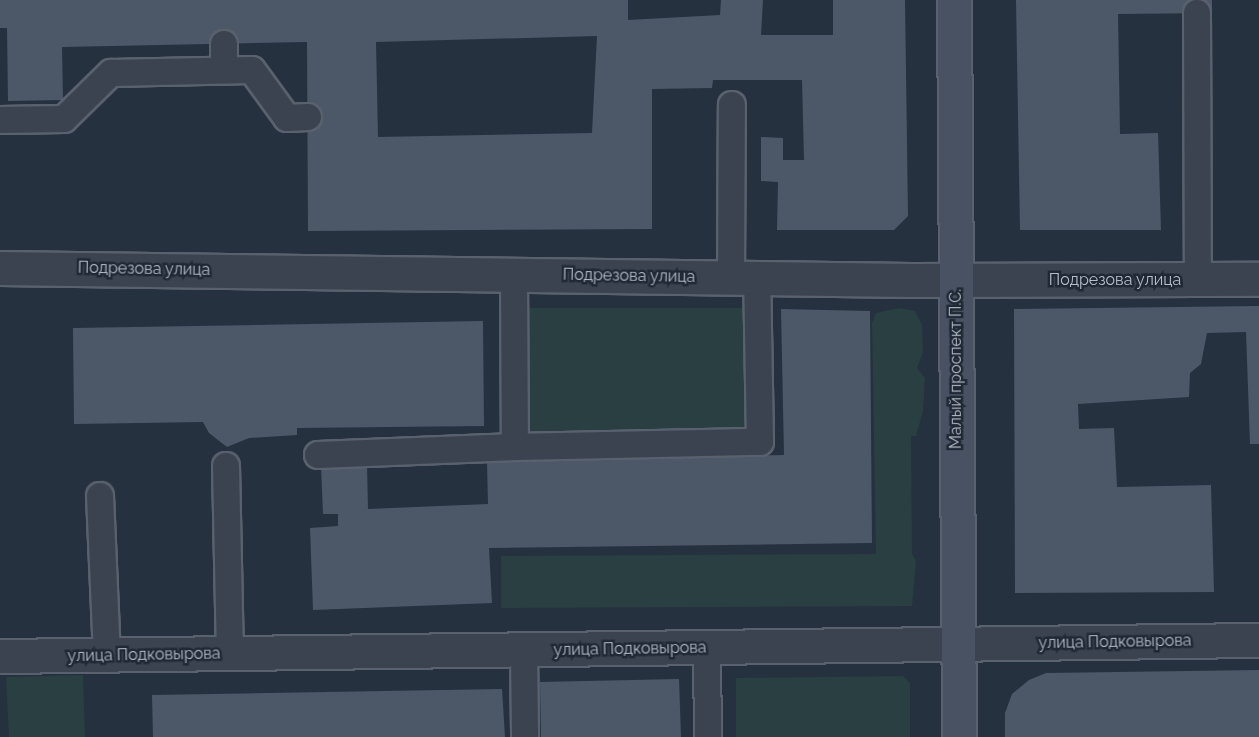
<!DOCTYPE html>
<meta charset="utf-8">
<style>
body{margin:0}
#map{position:relative;width:1259px;height:737px;overflow:hidden;background:#26313f;font-family:Raleway,sans-serif}
div>[style]{position:absolute}
[style*='--x']{left:calc(var(--x)*1px);top:calc(var(--y)*1px);width:calc(var(--w)*1px);rotate:calc(var(--a)*1deg)}
.green>*{inset:0;background:#293f41}
.building>*{inset:0;background:#4c5868}
.roads{filter:drop-shadow(2px 0 #58616d) drop-shadow(-2px 0 #58616d) drop-shadow(0 2px #58616d) drop-shadow(0 -2px #58616d)}
.lane>*{height:26px;margin:-13px;padding:0 13px;transform-origin:13px;border-radius:13px;background:#3a434f}
.street>*{height:33px;margin:-16.5px;padding:0 16.5px;transform-origin:16.5px;border-radius:16.5px;background:#3a434f}
.secondary>*{height:33px;margin:-16.5px;padding:0 16.5px;transform-origin:16.5px;border-radius:16.5px;background:#485262}
span{translate:-50% -50%;white-space:nowrap;text-align:center;line-height:1.15;-webkit-text-stroke:5px #1f2834;paint-order:stroke}
.street-label{font-size:16px;color:#b6beca}
</style>
<div id="map">
<div class="green">
<i style="clip-path:polygon(516px 308px,754px 308px,757px 432px,518px 436px)"></i>
<i style="clip-path:polygon(899px 308px,915px 311px,922px 325px,923px 352px,917px 368px,925px 378px,923px 411px,916px 436px,911px 436px,912px 554px,916px 561px,912px 606px,501px 608px,501px 556px,876px 554px,872px 323px,876px 313px)"></i>
<i style="clip-path:polygon(83px 675px,85px 737px,9px 737px,6px 677px)"></i>
<i style="clip-path:polygon(903px 676px,910px 683px,910px 737px,736px 737px,736px 678px)"></i>
</div>
<div class="building">
<i style="clip-path:polygon(evenodd,0 0,628px 0,628px 20px,720px 15px,721px 0,763px 0,761px 35px,833px 35px,833px 0,905px 0,908px 216px,894px 230px,777px 230px,778px 182px,761px 181px,761px 137px,783px 138px,783px 160px,804px 160px,802px 80px,713px 80px,712px 88px,652px 89px,652px 229px,308px 231px,307px 42px,62px 47px,63px 100px,8px 101px,7px 28px,0 28px,0 0,597px 36px,592px 133px,378px 137px,376px 42px,597px 36px)"></i>
<i style="clip-path:polygon(1016px 0,1212px 0,1212px 13px,1118px 14px,1120px 134px,1158px 133px,1161px 230px,1020px 230px)"></i>
<i style="clip-path:polygon(1259px 306px,1259px 444px,1250px 444px,1246px 332px,1207px 333px,1201px 364px,1190px 373px,1189px 397px,1078px 404px,1079px 429px,1114px 428px,1117px 487px,1211px 485px,1214px 592px,1015px 593px,1014px 309px)"></i>
<i style="clip-path:polygon(781px 309px,870px 311px,872px 543px,489px 548px,492px 603px,313px 610px,310px 528px,338px 526px,338px 514px,323px 514px,321px 466px,367px 464px,368px 509px,488px 504px,487px 462px,784px 455px)"></i>
<i style="clip-path:polygon(483px 321px,484px 426px,297px 428px,297px 435px,249px 438px,227px 447px,209px 433px,203px 422px,74px 424px,73px 328px)"></i>
<i style="clip-path:polygon(1259px 670px,1259px 737px,1005px 737px,1005px 713px,1012px 694px,1029px 680px,1046px 673px)"></i>
<i style="clip-path:polygon(679px 679px,681px 737px,541px 737px,540px 682px)"></i>
<i style="clip-path:polygon(502px 689px,505px 737px,153px 737px,152px 695px)"></i>
</div>
<div class="roads">
<div class="lane">
<i style="--x:1197;--y:13;--w:267;--a:89.8"></i>
<i style="--x:224;--y:44;--w:26;--a:90"></i>
<i style="--x:0;--y:120;--w:64;--a:-0.9"></i>
<i style="--x:64;--y:119;--w:66;--a:-44.4"></i>
<i style="--x:111;--y:73;--w:141;--a:-1.2"></i>
<i style="--x:252;--y:70;--w:59;--a:53.9"></i>
<i style="--x:287;--y:118;--w:21;--a:-3"></i>
<i style="--x:514;--y:274;--w:173;--a:89.7"></i>
<i style="--x:515;--y:447;--w:245;--a:-1.2"></i>
<i style="--x:760;--y:442;--w:164;--a:-91"></i>
<i style="--x:731;--y:277;--w:172;--a:-89.7"></i>
<i style="--x:318;--y:455;--w:197;--a:-2.3"></i>
<i style="--x:226;--y:466;--w:187;--a:88.8"></i>
<i style="--x:100;--y:496;--w:159;--a:87.5"></i>
<i style="--x:707;--y:648;--w:89;--a:89.4"></i>
<i style="--x:524;--y:650;--w:87;--a:89.3"></i>
</div>
<div class="street">
<i style="--x:0;--y:268;--w:911;--a:0.75"></i>
<i style="--x:911;--y:280;--w:348;--a:-0.2"></i>
<i style="--x:0;--y:656;--w:1259;--a:-0.73"></i>
</div>
<div class="secondary">
<i style="--x:954;--y:0;--w:737;--a:89.61"></i>
</div>
</div>
<div class="street-label">
<span style="left:144px;top:269px;rotate:1deg">Подрезова улица</span>
<span style="left:629px;top:276px;rotate:1deg">Подрезова улица</span>
<span style="left:1115px;top:280px">Подрезова улица</span>
<span style="left:956px;top:369px;rotate:-90deg">Малый проспект П.С.</span>
<span style="left:1115px;top:642px;rotate:-1deg">улица Подковырова</span>
<span style="left:630px;top:649px;rotate:-1deg">улица Подковырова</span>
<span style="left:144px;top:655px;rotate:-1deg">улица Подковырова</span>
</div>
</div>
